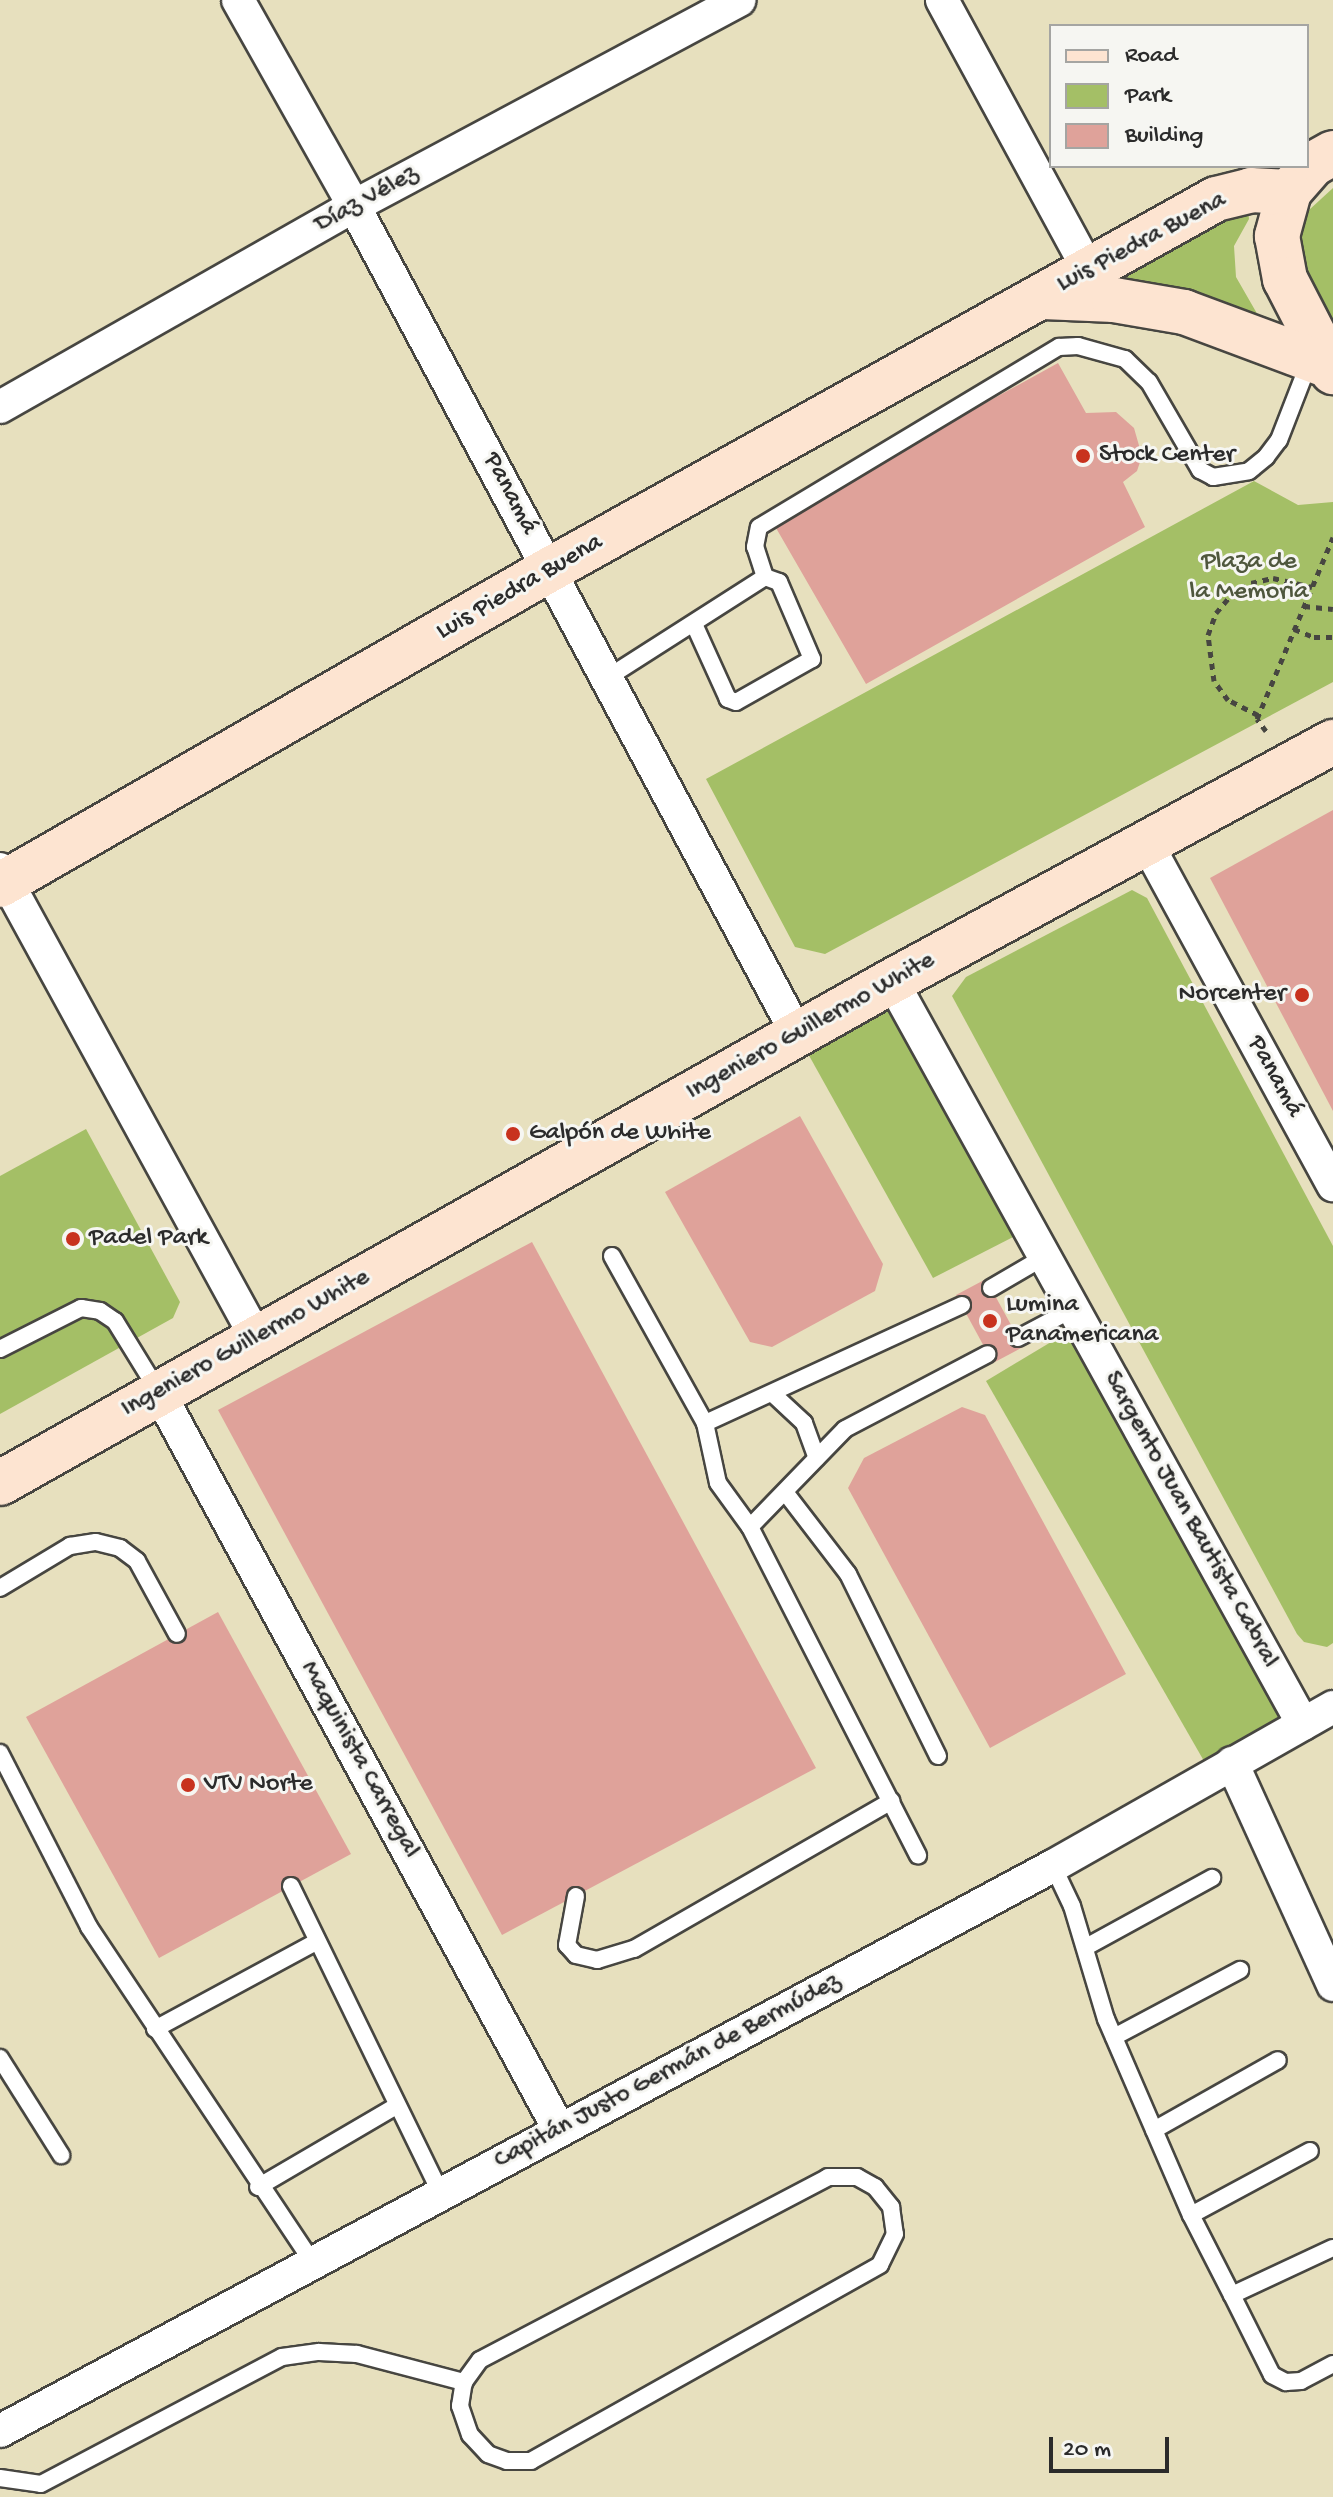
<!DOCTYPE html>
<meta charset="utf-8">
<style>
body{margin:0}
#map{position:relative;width:1333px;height:2497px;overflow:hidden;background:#e7e0be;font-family:"Gochi Hand",sans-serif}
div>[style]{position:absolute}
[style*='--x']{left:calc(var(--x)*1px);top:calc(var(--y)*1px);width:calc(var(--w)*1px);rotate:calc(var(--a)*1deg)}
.green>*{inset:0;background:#a4bf66}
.building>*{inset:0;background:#dfa29a}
.path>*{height:5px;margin-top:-2.5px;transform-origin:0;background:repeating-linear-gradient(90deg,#474641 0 6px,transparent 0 12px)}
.roads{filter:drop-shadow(2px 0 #474641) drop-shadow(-2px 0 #474641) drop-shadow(0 2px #474641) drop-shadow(0 -2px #474641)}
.lane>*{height:16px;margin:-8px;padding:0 8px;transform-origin:8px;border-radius:8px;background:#fff}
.street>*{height:32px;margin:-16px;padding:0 16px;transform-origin:16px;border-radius:16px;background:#fff}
.secondary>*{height:44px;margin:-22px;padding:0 22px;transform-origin:22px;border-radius:22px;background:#fde4d1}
.dots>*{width:22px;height:22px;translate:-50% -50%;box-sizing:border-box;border:4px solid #f6f6f2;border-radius:50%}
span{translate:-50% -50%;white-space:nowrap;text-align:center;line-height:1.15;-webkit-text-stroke:6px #f6f6f2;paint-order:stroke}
.street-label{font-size:26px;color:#2b2b2b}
.poi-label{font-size:26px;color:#2b2b2b}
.left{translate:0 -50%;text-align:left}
.right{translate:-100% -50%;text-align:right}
.park-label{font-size:26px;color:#4f573d}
.legend{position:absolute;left:1049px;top:24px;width:260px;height:144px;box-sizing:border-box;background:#f6f6f2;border:2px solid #a5a5a2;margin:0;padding:10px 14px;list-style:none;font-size:24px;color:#2b2b2b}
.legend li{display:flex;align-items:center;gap:16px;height:40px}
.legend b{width:40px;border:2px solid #a5a5a2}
.scale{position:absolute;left:1049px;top:2437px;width:120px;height:36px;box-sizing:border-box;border:4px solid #2b2b2b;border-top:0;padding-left:10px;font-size:24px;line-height:28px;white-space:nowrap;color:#2b2b2b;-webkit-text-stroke:6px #f6f6f2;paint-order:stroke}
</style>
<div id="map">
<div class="green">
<i style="clip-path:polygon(1333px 188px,1333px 331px,1299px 269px,1296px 237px,1309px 210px)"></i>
<i style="clip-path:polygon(1248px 209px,1249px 219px,1234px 246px,1236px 277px,1263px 324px,1112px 284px,1231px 213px)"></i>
<i style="clip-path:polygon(1254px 481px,1298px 505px,1333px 502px,1333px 682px,825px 954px,795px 947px,706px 779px)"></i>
<i style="clip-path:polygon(1132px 890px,1147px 898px,1333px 1246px,1333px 1643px,1327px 1647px,1304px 1642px,1297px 1634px,952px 996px,966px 977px)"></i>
<i style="clip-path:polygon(892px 981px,1029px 1229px,933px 1278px,797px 1034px)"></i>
<i style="clip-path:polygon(86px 1129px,180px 1302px,173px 1318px,0 1414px,0 1176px)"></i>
<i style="clip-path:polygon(1081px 1324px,1303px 1724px,1212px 1775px,986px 1381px)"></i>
</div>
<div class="building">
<i style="clip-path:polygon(1058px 363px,1086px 413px,1116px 412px,1134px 428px,1142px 456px,1137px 471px,1123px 482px,1145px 527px,866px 684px,772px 521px)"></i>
<i style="clip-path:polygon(1333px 810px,1333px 1111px,1210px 878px)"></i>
<i style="clip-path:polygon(800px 1116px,883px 1264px,875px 1291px,772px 1347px,750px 1342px,665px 1192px)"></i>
<i style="clip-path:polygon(532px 1242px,816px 1768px,502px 1935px,218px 1410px)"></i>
<i style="clip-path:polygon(986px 1279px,1023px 1347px,993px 1363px,956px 1295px)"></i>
<i style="clip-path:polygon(962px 1407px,985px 1415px,1126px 1674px,990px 1748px,848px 1488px,864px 1458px)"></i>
<i style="clip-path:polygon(218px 1612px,351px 1854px,159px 1958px,26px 1717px)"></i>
</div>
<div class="path">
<i style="--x:1304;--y:606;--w:29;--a:6"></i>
<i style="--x:1294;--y:629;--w:22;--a:22"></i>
<i style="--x:1314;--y:637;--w:19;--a:0"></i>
<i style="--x:1258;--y:715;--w:34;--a:-153"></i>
<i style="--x:1228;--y:700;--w:24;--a:-126"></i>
<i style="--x:1214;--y:681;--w:46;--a:-97.4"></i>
<i style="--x:1208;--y:635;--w:23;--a:-70"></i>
<i style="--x:1216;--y:613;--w:23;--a:-50"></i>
<i style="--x:1231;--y:595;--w:23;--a:-31"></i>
<i style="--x:1251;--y:583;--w:23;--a:-13"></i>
<i style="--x:1273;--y:578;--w:40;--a:13"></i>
<i style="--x:1266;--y:731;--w:15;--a:-127"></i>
<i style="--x:1257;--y:719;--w:197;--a:-67.3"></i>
</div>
<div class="roads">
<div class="lane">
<i style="--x:765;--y:577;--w:32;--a:-108"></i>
<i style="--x:755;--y:547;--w:20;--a:-79"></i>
<i style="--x:759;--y:527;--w:350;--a:-31"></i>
<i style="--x:1059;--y:347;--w:19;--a:-3"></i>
<i style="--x:1078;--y:346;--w:49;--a:15.5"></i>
<i style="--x:1125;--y:359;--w:33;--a:44"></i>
<i style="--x:1149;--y:382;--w:102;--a:59.9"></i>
<i style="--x:1200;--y:470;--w:15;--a:28"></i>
<i style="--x:1213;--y:477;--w:36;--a:-9"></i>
<i style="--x:1249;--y:471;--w:22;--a:-39"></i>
<i style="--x:1266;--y:457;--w:21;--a:-53"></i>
<i style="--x:1279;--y:440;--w:86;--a:-68.8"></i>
<i style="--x:607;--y:678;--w:188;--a:-32.6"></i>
<i style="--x:765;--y:577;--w:15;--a:20"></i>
<i style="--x:779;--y:582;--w:84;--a:66.8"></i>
<i style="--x:812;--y:659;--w:87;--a:150.5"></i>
<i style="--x:736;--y:702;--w:9;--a:-159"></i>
<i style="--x:728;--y:699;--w:82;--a:-114.4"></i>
<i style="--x:612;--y:1256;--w:191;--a:60.9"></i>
<i style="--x:991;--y:1288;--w:61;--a:-30.3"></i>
<i style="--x:962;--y:1305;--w:283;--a:155.3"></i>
<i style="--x:705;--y:1423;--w:61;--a:77.8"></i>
<i style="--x:718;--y:1483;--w:54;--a:54"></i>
<i style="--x:750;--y:1527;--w:136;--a:-45.9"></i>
<i style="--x:845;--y:1429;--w:161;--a:-27.7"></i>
<i style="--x:1018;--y:1338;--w:62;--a:-27.8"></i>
<i style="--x:0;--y:1349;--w:91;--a:-26.8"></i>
<i style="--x:81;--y:1308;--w:19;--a:9"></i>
<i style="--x:100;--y:1311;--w:18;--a:34"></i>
<i style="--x:115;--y:1321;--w:82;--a:58.4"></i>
<i style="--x:774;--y:1395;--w:41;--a:43"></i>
<i style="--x:804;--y:1423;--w:37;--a:70"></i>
<i style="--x:785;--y:1492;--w:103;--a:52.5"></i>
<i style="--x:848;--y:1574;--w:203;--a:63.7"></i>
<i style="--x:750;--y:1527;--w:369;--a:62.9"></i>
<i style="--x:0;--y:1588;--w:82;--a:-31"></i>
<i style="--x:70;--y:1546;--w:26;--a:-9"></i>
<i style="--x:96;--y:1542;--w:25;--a:14"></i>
<i style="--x:120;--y:1548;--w:21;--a:37"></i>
<i style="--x:137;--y:1561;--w:83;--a:61.3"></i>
<i style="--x:0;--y:1753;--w:195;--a:62.9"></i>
<i style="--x:89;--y:1927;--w:404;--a:56.3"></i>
<i style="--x:1053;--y:1866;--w:44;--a:64.6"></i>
<i style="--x:1072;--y:1906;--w:118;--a:73.3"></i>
<i style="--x:1106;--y:2019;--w:214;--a:66.6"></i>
<i style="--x:1191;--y:2215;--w:90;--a:62.9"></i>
<i style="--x:1232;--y:2295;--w:111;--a:-25"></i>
<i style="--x:291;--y:1886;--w:342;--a:64"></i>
<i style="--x:576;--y:1896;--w:50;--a:100.4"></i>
<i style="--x:567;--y:1945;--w:13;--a:48"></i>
<i style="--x:576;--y:1955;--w:22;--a:13"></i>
<i style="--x:597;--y:1960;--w:39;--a:-17"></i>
<i style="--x:634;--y:1949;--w:297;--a:-29.9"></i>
<i style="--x:1086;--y:1947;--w:144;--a:-28.7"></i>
<i style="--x:155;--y:2029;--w:183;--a:-28.4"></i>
<i style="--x:1114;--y:2037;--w:143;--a:-28"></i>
<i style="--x:0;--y:2058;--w:115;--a:57.8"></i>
<i style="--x:1154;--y:2130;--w:142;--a:-29.4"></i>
<i style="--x:828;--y:2177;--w:29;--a:0"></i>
<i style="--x:857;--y:2177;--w:21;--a:29"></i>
<i style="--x:875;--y:2187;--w:26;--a:51"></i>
<i style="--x:891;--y:2207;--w:27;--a:82"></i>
<i style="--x:895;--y:2234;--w:34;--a:116"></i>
<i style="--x:880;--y:2265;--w:400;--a:150.7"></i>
<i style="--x:531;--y:2461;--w:24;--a:180"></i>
<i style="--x:507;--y:2461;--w:20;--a:-160"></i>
<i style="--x:488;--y:2454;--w:26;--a:-133"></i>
<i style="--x:470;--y:2435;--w:31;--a:-109"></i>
<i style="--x:460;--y:2406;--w:24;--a:-81"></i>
<i style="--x:464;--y:2382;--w:27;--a:-54"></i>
<i style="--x:480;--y:2360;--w:393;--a:-27.7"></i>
<i style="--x:258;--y:2187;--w:160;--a:-30.4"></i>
<i style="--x:1191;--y:2215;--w:135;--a:-28.3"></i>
<i style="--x:1232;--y:2295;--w:89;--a:63.4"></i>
<i style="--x:1272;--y:2375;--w:16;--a:27"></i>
<i style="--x:1286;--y:2382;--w:15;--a:-4"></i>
<i style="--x:1301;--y:2381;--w:36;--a:-28"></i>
<i style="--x:0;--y:2478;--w:41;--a:8.3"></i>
<i style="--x:41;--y:2484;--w:272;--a:-27.8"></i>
<i style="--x:282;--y:2357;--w:37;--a:-8"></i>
<i style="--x:319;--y:2352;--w:38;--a:3"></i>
<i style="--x:357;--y:2354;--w:111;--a:14.7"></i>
</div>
<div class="street">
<i style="--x:238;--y:0;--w:236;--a:60.6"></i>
<i style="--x:354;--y:206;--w:939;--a:61.85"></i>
<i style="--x:942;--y:0;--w:306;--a:61.5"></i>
<i style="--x:0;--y:407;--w:407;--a:-29.6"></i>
<i style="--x:354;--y:206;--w:437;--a:-28.1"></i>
<i style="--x:1146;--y:842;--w:391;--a:61.4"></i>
<i style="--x:0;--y:869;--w:536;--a:61.33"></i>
<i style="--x:892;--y:981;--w:849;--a:61.05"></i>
<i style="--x:158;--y:1391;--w:840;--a:61.48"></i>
<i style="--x:1232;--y:1763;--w:244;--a:65.5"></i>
<i style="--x:0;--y:2431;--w:1195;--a:-28.22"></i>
<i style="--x:1053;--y:1866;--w:322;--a:-29.6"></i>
</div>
<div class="secondary">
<i style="--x:1333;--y:153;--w:23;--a:151"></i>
<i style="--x:1313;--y:164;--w:37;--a:131"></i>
<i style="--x:1289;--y:192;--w:46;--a:105.3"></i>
<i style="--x:1277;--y:236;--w:44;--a:79.5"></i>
<i style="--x:1285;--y:279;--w:105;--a:62.7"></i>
<i style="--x:1043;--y:297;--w:71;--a:2.4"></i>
<i style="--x:1114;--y:300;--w:71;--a:9.7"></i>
<i style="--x:1184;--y:312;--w:155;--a:20.4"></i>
<i style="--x:0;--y:885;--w:633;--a:-29.85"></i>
<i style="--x:549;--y:570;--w:763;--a:-29.08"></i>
<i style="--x:1216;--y:199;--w:36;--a:-14"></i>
<i style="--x:1251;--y:190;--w:38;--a:3"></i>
<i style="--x:0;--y:1483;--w:1024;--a:-29.37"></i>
<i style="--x:892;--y:981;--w:502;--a:-28.46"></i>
</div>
</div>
<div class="dots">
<i style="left:1083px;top:456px;background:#c8321e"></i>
<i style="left:1302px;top:995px;background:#c8321e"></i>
<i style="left:513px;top:1134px;background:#c8321e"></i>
<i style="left:73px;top:1239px;background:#c8321e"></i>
<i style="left:990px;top:1321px;background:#c8321e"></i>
<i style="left:188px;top:1785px;background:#c8321e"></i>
</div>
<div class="street-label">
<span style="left:367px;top:200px;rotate:-29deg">Díaz Vélez</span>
<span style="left:1142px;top:243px;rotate:-28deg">Luis Piedra Buena</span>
<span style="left:509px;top:494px;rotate:62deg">Panamá</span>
<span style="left:520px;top:588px;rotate:-30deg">Luis Piedra Buena</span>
<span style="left:811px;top:1027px;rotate:-29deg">Ingeniero Guillermo White</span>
<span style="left:1274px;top:1077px;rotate:61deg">Panamá</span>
<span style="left:246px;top:1344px;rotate:-29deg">Ingeniero Guillermo White</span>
<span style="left:1190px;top:1520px;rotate:61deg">Sargento Juan Bautista Cabral</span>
<span style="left:359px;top:1760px;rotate:61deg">Maquinista Carregal</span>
<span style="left:668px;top:2072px;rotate:-28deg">Capitán Justo Germán de Bermúdez</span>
</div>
<div class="poi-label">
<span class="left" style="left:1099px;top:456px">Stock Center</span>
<span class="right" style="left:1286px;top:995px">Norcenter</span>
<span class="left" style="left:529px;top:1134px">Galpón de White</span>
<span class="left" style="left:89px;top:1239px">Padel Park</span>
<span class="left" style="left:1006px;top:1321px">Lumina<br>Panamericana</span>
<span class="left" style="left:204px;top:1785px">VTV Norte</span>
</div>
<div class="park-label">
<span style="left:1249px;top:578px">Plaza de<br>la Memoria</span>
</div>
<ul class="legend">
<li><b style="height:10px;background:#fde4d1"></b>Road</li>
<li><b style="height:22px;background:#a4bf66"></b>Park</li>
<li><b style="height:22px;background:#dfa29a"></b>Building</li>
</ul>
<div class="scale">20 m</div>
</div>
